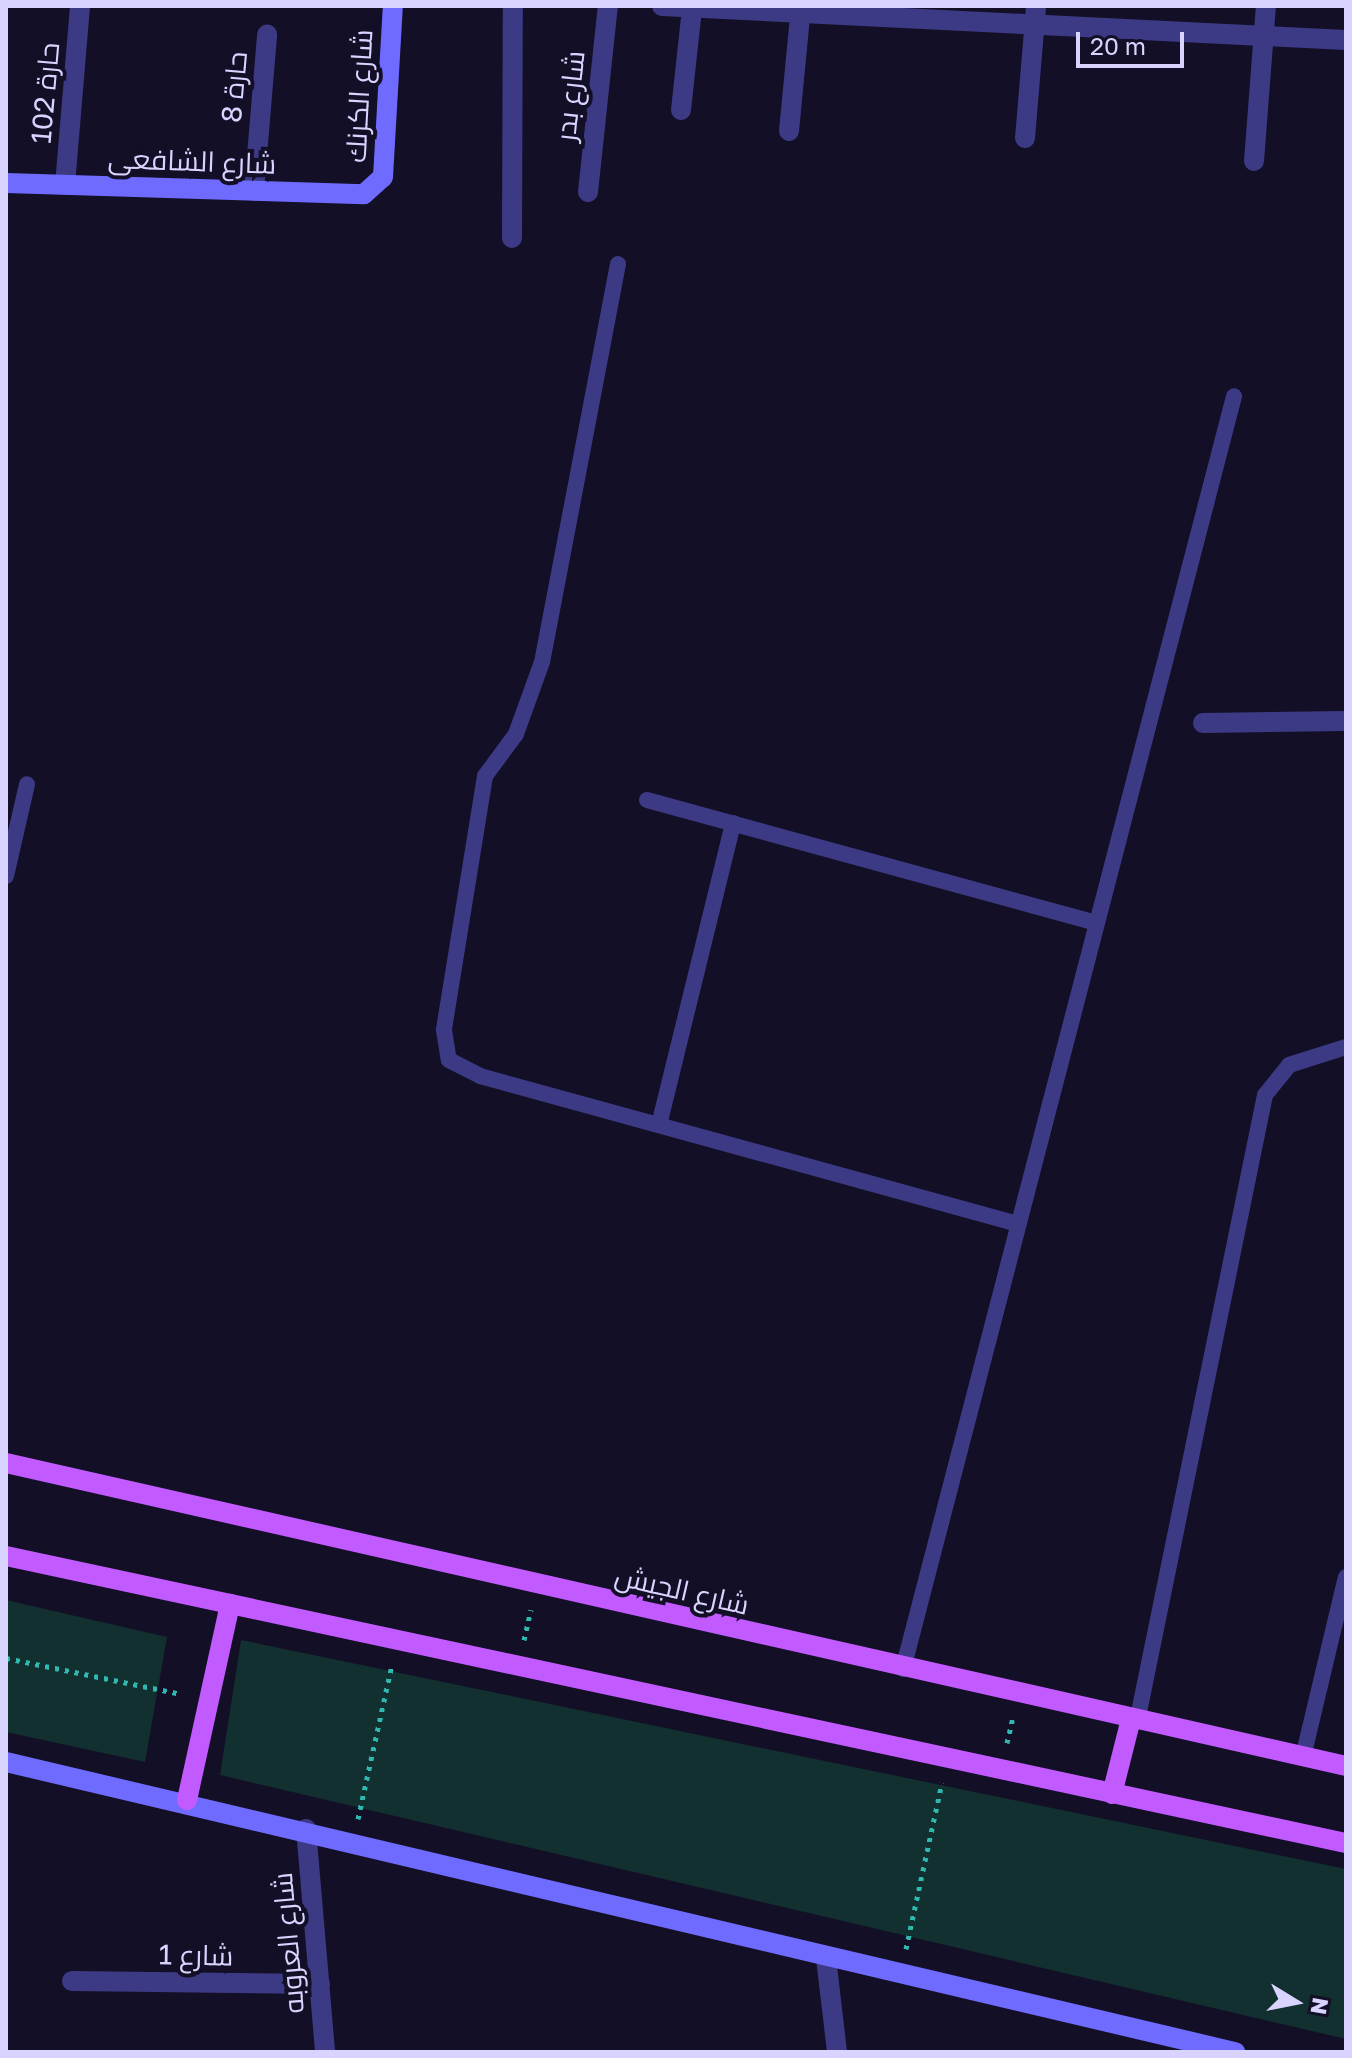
<!DOCTYPE html>
<meta charset="utf-8">
<style>
body{margin:0}
#map{position:relative;width:1352px;height:2058px;overflow:hidden;background:#130f26;font-family:"Golos Text",Cairo,sans-serif}
div>[style]{position:absolute}
[style*='--x']{left:calc(var(--x)*1px);top:calc(var(--y)*1px);width:calc(var(--w)*1px);rotate:calc(var(--a)*1deg)}
.green>*{inset:0;background:#12302f}
.path>*{height:5px;margin-top:-2.5px;transform-origin:0;background:repeating-linear-gradient(90deg,#2fb8b0 0 4px,transparent 0 10px)}
.lane>*{height:16px;margin:-8px;padding:0 8px;transform-origin:8px;border-radius:8px;background:#3d3a85}
.street>*{height:20px;margin:-10px;padding:0 10px;transform-origin:10px;border-radius:10px;background:#3d3a85}
.secondary>*{height:20px;margin:-10px;padding:0 10px;transform-origin:10px;border-radius:10px;background:#6f6bff}
.primary>*{height:20px;margin:-10px;padding:0 10px;transform-origin:10px;border-radius:10px;background:#c25bff}
span{translate:-50% -50%;white-space:nowrap;text-align:center;line-height:1.15;-webkit-text-stroke:8px #130f26;paint-order:stroke}
.street-label{font-size:28px;color:#d9d4ff}
.frame{position:absolute;inset:0;border:8px solid #d9d4ff;pointer-events:none}
.north{position:absolute;left:1256px;top:1962px;width:80px;height:80px;-webkit-text-stroke:6px #130f26;paint-order:stroke;rotate:100deg;font-size:22px;font-weight:700;line-height:32px;text-align:center;color:#d9d4ff}
.north::after{content:'';display:block;margin:auto;width:28px;height:36px;background:#d9d4ff;clip-path:polygon(50% 0,100% 100%,50% 72%,0 100%)}
.scale{position:absolute;left:1076px;top:32px;width:108px;height:36px;box-sizing:border-box;border:4px solid #d9d4ff;border-top:0;padding-left:10px;font-size:24px;line-height:28px;white-space:nowrap;color:#d9d4ff;-webkit-text-stroke:6px #130f26;paint-order:stroke}
</style>
<div id="map">
<div class="green">
<i style="clip-path:polygon(6px 1600px,167px 1637px,145px 1762px,6px 1732px)"></i>
<i style="clip-path:polygon(241px 1640px,1346px 1869px,1346px 2039px,220px 1775px)"></i>
</div>
<div class="path">
<i style="--x:524;--y:1640;--w:31;--a:-77"></i>
<i style="--x:6;--y:1658;--w:179;--a:11.6"></i>
<i style="--x:1007;--y:1743;--w:26;--a:-77"></i>
<i style="--x:358;--y:1819;--w:158;--a:-77.6"></i>
<i style="--x:906;--y:1949;--w:170;--a:-77.8"></i>
</div>
<div class="lane">
<i style="--x:618;--y:264;--w:405;--a:100.8"></i>
<i style="--x:542;--y:662;--w:77;--a:109.9"></i>
<i style="--x:516;--y:734;--w:52;--a:126.4"></i>
<i style="--x:485;--y:776;--w:257;--a:99.2"></i>
<i style="--x:444;--y:1030;--w:30;--a:81"></i>
<i style="--x:449;--y:1060;--w:35;--a:27"></i>
<i style="--x:480;--y:1076;--w:558;--a:15.38"></i>
<i style="--x:647;--y:800;--w:466;--a:15.3"></i>
<i style="--x:6;--y:876;--w:94;--a:-77.1"></i>
<i style="--x:659;--y:1125;--w:311;--a:-76.2"></i>
<i style="--x:903;--y:1669;--w:1315;--a:-75.42"></i>
<i style="--x:1137;--y:1722;--w:640;--a:-78.46"></i>
<i style="--x:1265;--y:1095;--w:38;--a:-51"></i>
<i style="--x:1289;--y:1065;--w:60;--a:-17.5"></i>
<i style="--x:1303;--y:1757;--w:185;--a:-76.6"></i>
</div>
<div class="street">
<i style="--x:662;--y:6;--w:685;--a:2.85"></i>
<i style="--x:681;--y:110;--w:103;--a:-83.8"></i>
<i style="--x:789;--y:131;--w:126;--a:-84.5"></i>
<i style="--x:1025;--y:138;--w:132;--a:-85.2"></i>
<i style="--x:1254;--y:161;--w:155;--a:-85.6"></i>
<i style="--x:65;--y:185;--w:180;--a:-85.2"></i>
<i style="--x:254;--y:191;--w:157;--a:-85.2"></i>
<i style="--x:588;--y:192;--w:187;--a:-83.9"></i>
<i style="--x:512;--y:238;--w:232;--a:-89.8"></i>
<i style="--x:1203;--y:723;--w:143;--a:-0.8"></i>
<i style="--x:306;--y:1829;--w:224;--a:85.1"></i>
<i style="--x:826;--y:1958;--w:95;--a:83.3"></i>
<i style="--x:72;--y:1981;--w:248;--a:0.7"></i>
</div>
<div class="secondary">
<i style="--x:6;--y:183;--w:358;--a:1.8"></i>
<i style="--x:364;--y:194;--w:25;--a:-42"></i>
<i style="--x:383;--y:177;--w:171;--a:-86.7"></i>
<i style="--x:6;--y:1762;--w:1263;--a:13.28"></i>
</div>
<div class="primary">
<i style="--x:6;--y:1463;--w:1374;--a:12.74"></i>
<i style="--x:6;--y:1556;--w:1370;--a:12.09"></i>
<i style="--x:1112;--y:1794;--w:77;--a:-75.8"></i>
<i style="--x:187;--y:1800;--w:201;--a:-77.6"></i>
</div>
<div class="street-label">
<span style="left:234px;top:87px;rotate:-85deg">حارة 8</span>
<span style="left:45px;top:93px;rotate:-85deg">حارة 102</span>
<span style="left:359px;top:96px;rotate:-87deg">شارع الكرنك</span>
<span style="left:570px;top:96px;rotate:-84deg">شارع بدر</span>
<span style="left:192px;top:161px;rotate:2deg">شارع الشافعى</span>
<span style="left:682px;top:1590px;rotate:13deg">شارع الجيش</span>
<span style="left:288px;top:1943px;rotate:-95deg">شارع العروبه</span>
<span style="left:196px;top:1955px;rotate:1deg">شارع 1</span>
</div>
<div class="frame"></div>
<div class="north">N</div>
<div class="scale">20 m</div>
</div>
